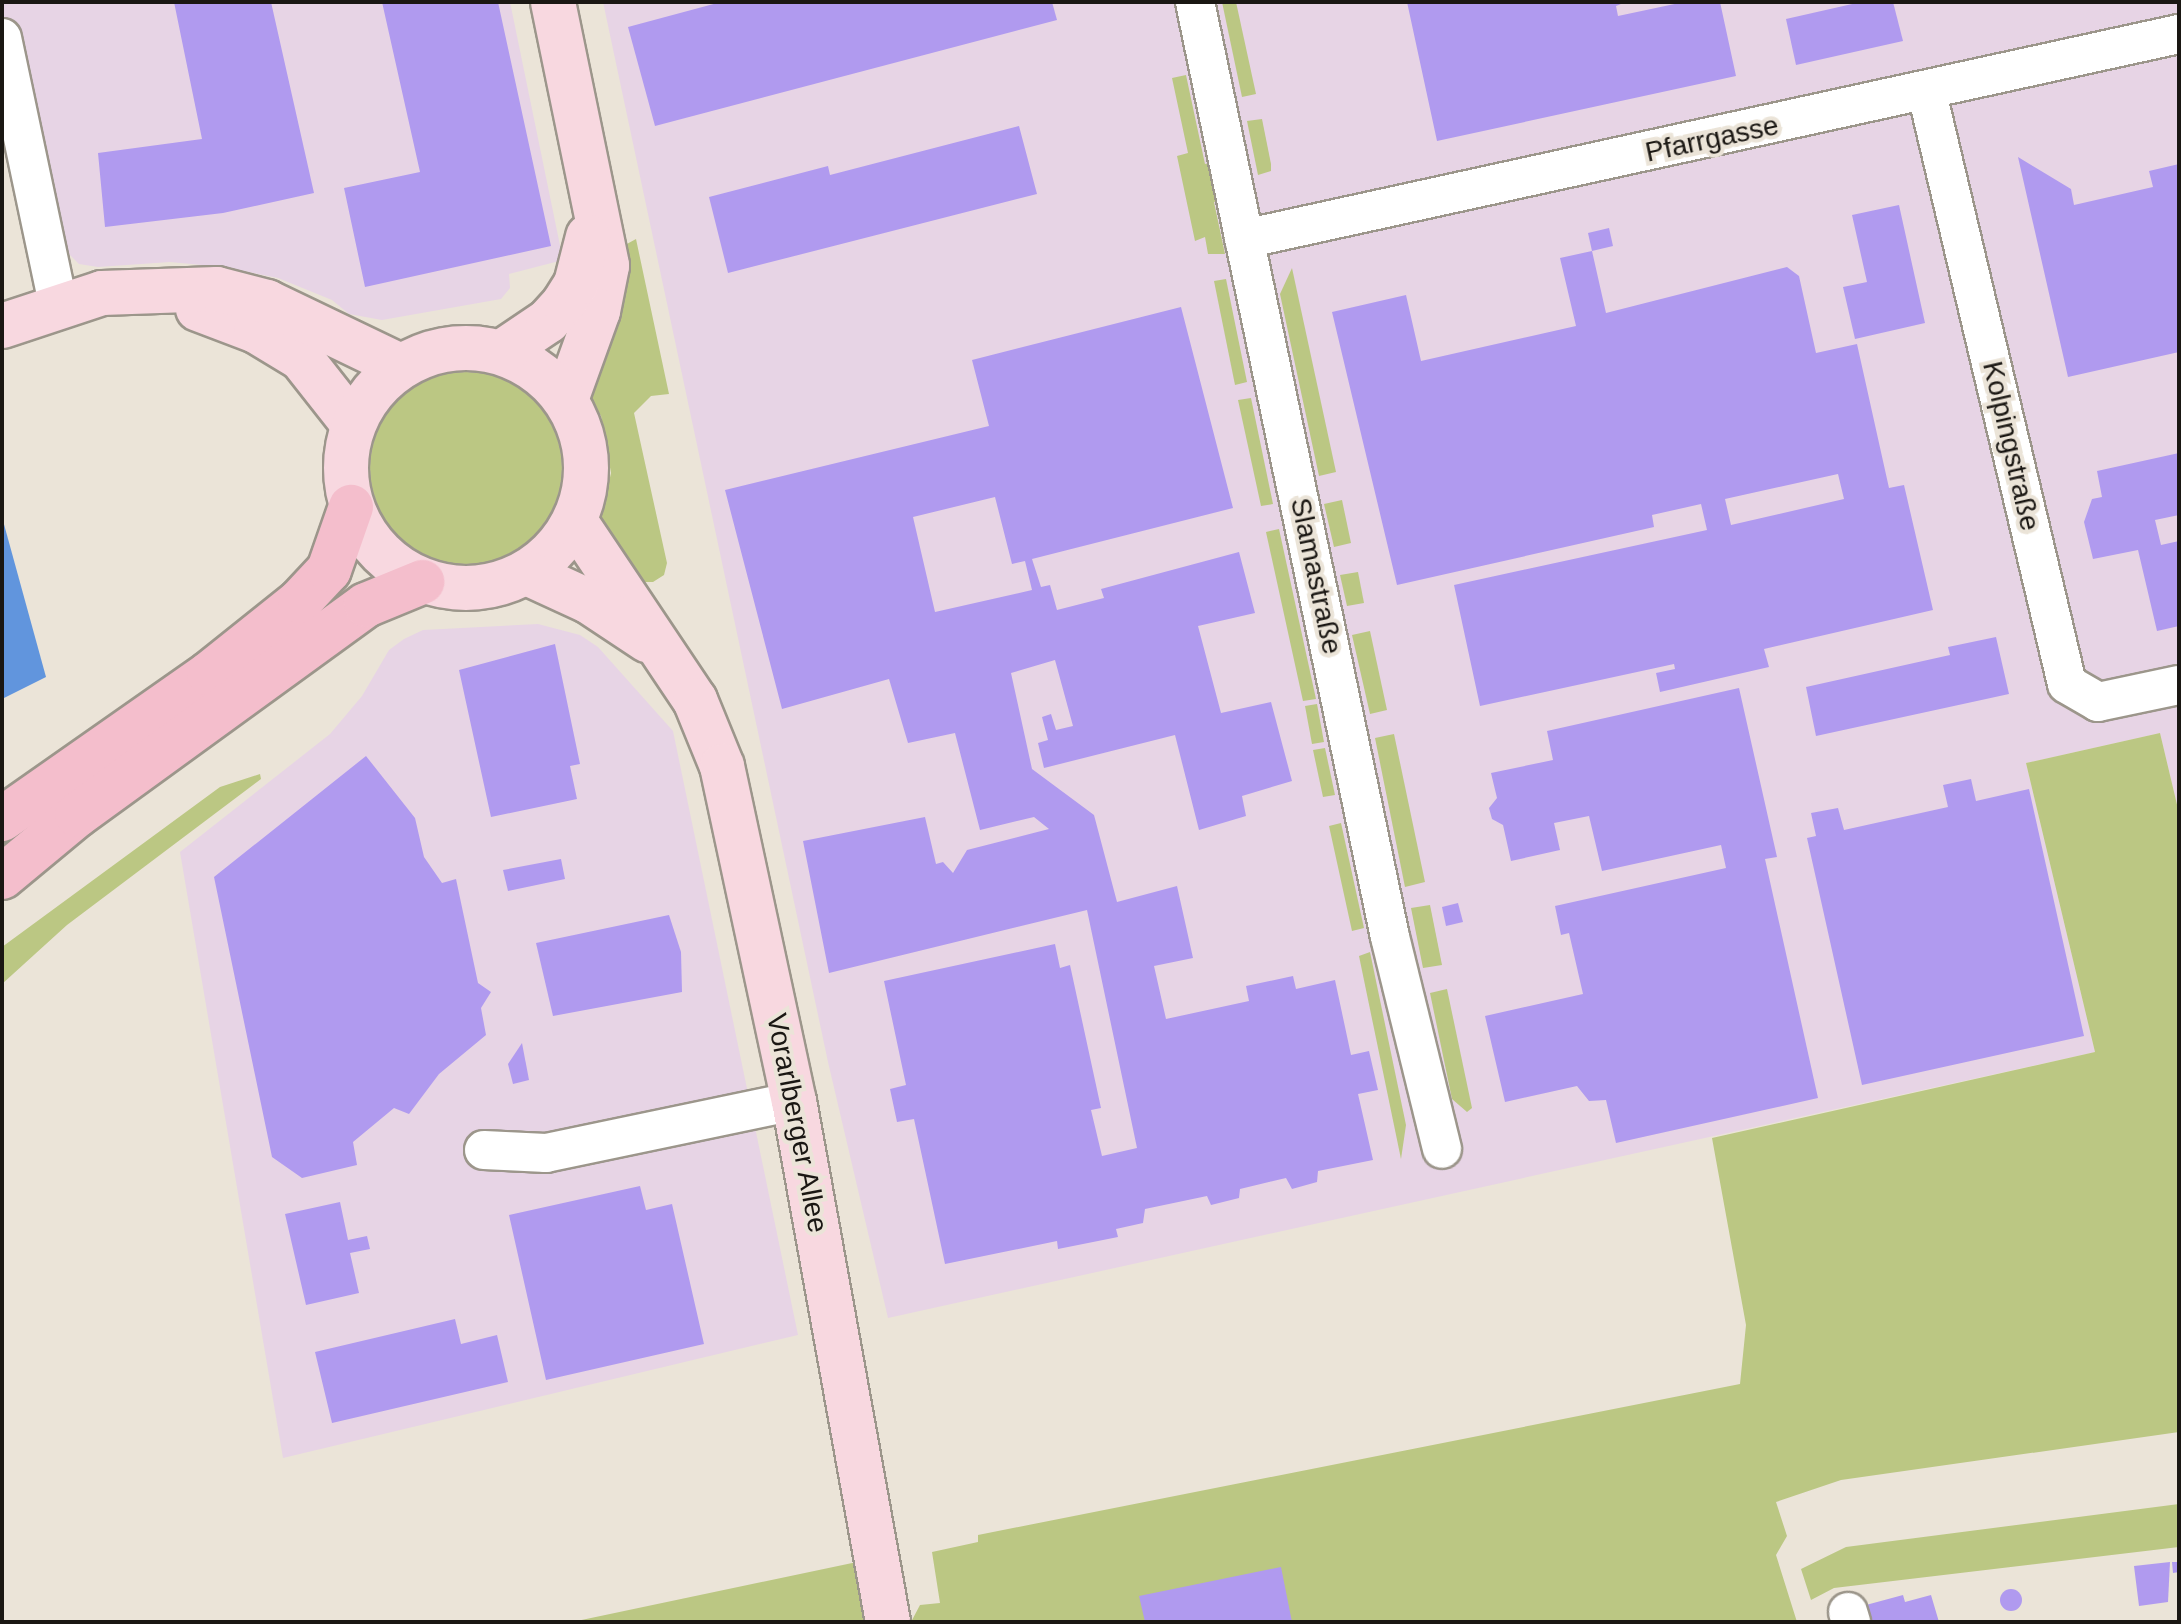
<!DOCTYPE html>
<meta charset="utf-8">
<style>
body{margin:0}
#map{position:relative;width:2181px;height:1624px;overflow:hidden;background:#ebe4d8;font-family:Arial,sans-serif}
div>[style]{position:absolute}
[style*='--x']{left:calc(var(--x)*1px);top:calc(var(--y)*1px);width:calc(var(--w)*1px);rotate:calc(var(--a)*1deg)}
.commercial>*{inset:0;background:#e7d4e5}
.green>*{inset:0;background:#bbc783}
.round{border-radius:50%}
.water>*{inset:0;background:#6195dd}
.building>*{inset:0;background:#b09aef}
.roads{filter:drop-shadow(2px 0 #9c968b) drop-shadow(-2px 0 #9c968b) drop-shadow(0 2px #9c968b) drop-shadow(0 -2px #9c968b)}
.minor>*{height:38px;margin:-19px;padding:0 19px;transform-origin:19px;border-radius:19px;background:#fff}
.major>*{height:44px;margin:-22px;padding:0 22px;transform-origin:22px;border-radius:22px;background:#f8d8e0}
.major>.ring{margin:-22px;padding:0;box-sizing:content-box;background:none;border:44px solid #f8d8e0;border-radius:50%}
.highway>*{height:44px;margin:-22px;padding:0 22px;transform-origin:22px;border-radius:22px;background:#f4becc}
span{translate:-50% -50%;white-space:nowrap;text-align:center;line-height:1.15;-webkit-text-stroke:8px #ebe4d8;paint-order:stroke}
.street-label{font-size:28px;color:#1a1713}
.frame{position:absolute;inset:0;border:4px solid #1a1713;pointer-events:none}
</style>
<div id="map">
<div class="commercial">
<i style="clip-path:polygon(2px 2px,510px 2px,563px 260px,509px 274px,510px 288px,501px 299px,382px 320px,349px 314px,332px 300px,278px 278px,223px 267px,170px 262px,98px 267px,79px 264px,67px 252px,41px 260px,2px 77px)"></i>
<i style="clip-path:polygon(603px 2px,2179px 2px,2179px 813px,2160px 733px,2026px 763px,2095px 1052px,888px 1318px,828px 1062px)"></i>
<i style="clip-path:polygon(538px 624px,580px 635px,598px 647px,673px 731px,798px 1335px,283px 1458px,180px 852px,330px 734px,362px 696px,389px 650px,404px 639px,423px 630px)"></i>
</div>
<div class="green">
<i style="clip-path:polygon(1222px 2px,1236px 2px,1256px 94px,1242px 97px)"></i>
<i style="clip-path:polygon(1186px 75px,1205px 164px,1214px 162px,1224px 200px,1214px 202px,1225px 254px,1208px 254px,1205px 237px,1195px 241px,1177px 156px,1188px 153px,1172px 78px)"></i>
<i style="clip-path:polygon(1262px 119px,1271px 164px,1271px 171px,1258px 175px,1247px 121px)"></i>
<i style="clip-path:polygon(636px 239px,669px 394px,651px 396px,634px 413px,667px 563px,664px 575px,653px 582px,638px 582px,600px 521px,611px 473px,601px 416px,591px 400px,589px 375px,625px 245px)"></i>
<i style="clip-path:polygon(1292px 268px,1336px 472px,1319px 476px,1280px 294px)"></i>
<i style="clip-path:polygon(1226px 279px,1247px 382px,1235px 385px,1214px 281px)"></i>
<i class="round" style="left:370px;top:372px;width:192px;height:192px"></i>
<i style="clip-path:polygon(1251px 398px,1273px 504px,1261px 506px,1238px 400px)"></i>
<i style="clip-path:polygon(1342px 500px,1351px 543px,1334px 547px,1324px 504px)"></i>
<i style="clip-path:polygon(1279px 529px,1316px 699px,1303px 701px,1266px 532px)"></i>
<i style="clip-path:polygon(1358px 572px,1364px 603px,1347px 606px,1340px 575px)"></i>
<i style="clip-path:polygon(1370px 631px,1387px 710px,1370px 714px,1352px 635px)"></i>
<i style="clip-path:polygon(1317px 704px,1324px 742px,1312px 744px,1305px 706px)"></i>
<i style="clip-path:polygon(2160px 733px,2179px 813px,2179px 1432px,1841px 1480px,1776px 1502px,1787px 1536px,1776px 1555px,1797px 1622px,911px 1622px,920px 1605px,940px 1603px,932px 1552px,978px 1542px,978px 1535px,1740px 1384px,1746px 1325px,1712px 1138px,2095px 1052px,2026px 763px)"></i>
<i style="clip-path:polygon(1394px 734px,1425px 882px,1405px 887px,1375px 738px)"></i>
<i style="clip-path:polygon(1325px 748px,1335px 795px,1323px 797px,1313px 750px)"></i>
<i style="clip-path:polygon(260px 774px,261px 779px,67px 925px,2px 984px,2px 947px,220px 787px)"></i>
<i style="clip-path:polygon(1341px 823px,1364px 928px,1352px 931px,1329px 826px)"></i>
<i style="clip-path:polygon(1430px 905px,1442px 965px,1423px 968px,1411px 908px)"></i>
<i style="clip-path:polygon(1370px 952px,1406px 1125px,1401px 1159px,1359px 956px)"></i>
<i style="clip-path:polygon(1447px 989px,1472px 1108px,1467px 1112px,1452px 1099px,1430px 993px)"></i>
<i style="clip-path:polygon(2179px 1504px,2179px 1547px,1834px 1588px,1811px 1600px,1801px 1569px,1846px 1547px)"></i>
<i style="clip-path:polygon(857px 1562px,865px 1622px,572px 1622px)"></i>
</div>
<div class="water">
<i style="clip-path:polygon(2px 517px,46px 677px,2px 699px)"></i>
</div>
<div class="building">
<i style="clip-path:polygon(174px 2px,271px 2px,314px 193px,223px 213px,105px 227px,98px 153px,202px 139px)"></i>
<i style="clip-path:polygon(382px 2px,498px 2px,551px 246px,365px 287px,344px 188px,420px 172px)"></i>
<i style="clip-path:polygon(721px 2px,1052px 2px,1057px 20px,655px 126px,628px 27px)"></i>
<i style="clip-path:polygon(1407px 2px,1626px 2px,1616px 6px,1618px 16px,1684px 2px,1720px 2px,1736px 76px,1437px 141px)"></i>
<i style="clip-path:polygon(1861px 2px,1893px 2px,1903px 41px,1796px 65px,1786px 19px)"></i>
<i style="clip-path:polygon(1019px 126px,1037px 194px,728px 273px,709px 197px,828px 166px,830px 175px)"></i>
<i style="clip-path:polygon(2018px 157px,2071px 189px,2074px 205px,2153px 187px,2149px 171px,2179px 164px,2179px 352px,2068px 377px)"></i>
<i style="clip-path:polygon(1899px 205px,1925px 323px,1855px 339px,1843px 287px,1867px 282px,1852px 215px)"></i>
<i style="clip-path:polygon(1609px 228px,1613px 246px,1592px 251px,1588px 233px)"></i>
<i style="clip-path:polygon(evenodd,1592px 251px,1606px 313px,1787px 267px,1799px 276px,1816px 353px,1857px 344px,1889px 488px,1904px 485px,1933px 610px,1764px 649px,1769px 667px,1660px 692px,1656px 673px,1675px 669px,1674px 664px,1480px 706px,1454px 585px,1707px 530px,1701px 504px,1652px 515px,1654px 527px,1397px 585px,1332px 312px,1406px 295px,1421px 361px,1576px 326px,1560px 258px,1592px 251px,1838px 474px,1844px 499px,1731px 525px,1725px 499px,1838px 474px)"></i>
<i style="clip-path:polygon(evenodd,1181px 307px,1233px 508px,1032px 559px,1041px 587px,1050px 585px,1057px 610px,1104px 598px,1101px 589px,1239px 552px,1255px 613px,1198px 626px,1221px 713px,1271px 702px,1292px 781px,1242px 796px,1246px 816px,1199px 830px,1175px 735px,1044px 768px,1038px 743px,1048px 740px,1042px 717px,1051px 714px,1056px 730px,1073px 726px,1055px 660px,1011px 673px,1032px 769px,1094px 815px,1117px 902px,1177px 886px,1193px 958px,1154px 966px,1166px 1019px,1249px 1001px,1246px 986px,1293px 976px,1296px 989px,1335px 980px,1351px 1055px,1369px 1051px,1378px 1090px,1358px 1094px,1373px 1160px,1318px 1171px,1317px 1182px,1292px 1189px,1286px 1178px,1240px 1189px,1239px 1198px,1211px 1205px,1207px 1196px,1145px 1209px,1143px 1223px,1116px 1229px,1118px 1237px,1058px 1249px,1057px 1241px,945px 1264px,914px 1119px,897px 1122px,890px 1089px,906px 1085px,884px 981px,1055px 944px,1060px 968px,1070px 965px,1101px 1108px,1091px 1110px,1102px 1156px,1137px 1148px,1087px 910px,829px 973px,803px 841px,925px 817px,936px 864px,943px 862px,953px 873px,967px 850px,1049px 829px,1034px 817px,980px 830px,955px 733px,908px 743px,889px 679px,782px 709px,725px 490px,989px 426px,972px 360px,1181px 307px,995px 497px,1012px 564px,1025px 561px,1032px 590px,935px 612px,913px 517px,995px 497px)"></i>
<i style="clip-path:polygon(2179px 453px,2179px 515px,2155px 520px,2161px 545px,2179px 541px,2179px 626px,2157px 631px,2138px 550px,2093px 559px,2084px 522px,2092px 499px,2102px 497px,2097px 471px)"></i>
<i style="clip-path:polygon(1996px 637px,2009px 694px,1816px 736px,1806px 687px,1950px 655px,1948px 647px)"></i>
<i style="clip-path:polygon(555px 644px,580px 764px,570px 766px,577px 799px,491px 817px,459px 670px)"></i>
<i style="clip-path:polygon(1739px 688px,1777px 857px,1765px 859px,1818px 1098px,1616px 1143px,1606px 1100px,1589px 1101px,1577px 1086px,1505px 1102px,1485px 1016px,1583px 994px,1569px 933px,1561px 935px,1555px 906px,1726px 868px,1721px 845px,1602px 871px,1589px 816px,1554px 823px,1560px 850px,1511px 861px,1503px 825px,1492px 819px,1489px 808px,1497px 798px,1491px 773px,1553px 760px,1547px 731px)"></i>
<i style="clip-path:polygon(366px 756px,415px 818px,424px 857px,442px 883px,456px 879px,478px 983px,491px 992px,481px 1008px,486px 1035px,439px 1074px,409px 1114px,394px 1108px,353px 1142px,357px 1165px,302px 1178px,272px 1157px,214px 877px)"></i>
<i style="clip-path:polygon(1971px 779px,1976px 801px,2029px 789px,2084px 1036px,1862px 1085px,1807px 838px,1816px 836px,1811px 813px,1838px 808px,1844px 830px,1948px 807px,1943px 785px)"></i>
<i style="clip-path:polygon(561px 859px,565px 879px,508px 891px,503px 870px)"></i>
<i style="clip-path:polygon(1458px 903px,1463px 922px,1446px 926px,1442px 907px)"></i>
<i style="clip-path:polygon(669px 915px,681px 952px,682px 992px,553px 1016px,536px 943px)"></i>
<i style="clip-path:polygon(522px 1043px,529px 1080px,513px 1084px,508px 1064px)"></i>
<i style="clip-path:polygon(640px 1186px,646px 1210px,672px 1204px,704px 1344px,546px 1380px,509px 1215px)"></i>
<i style="clip-path:polygon(340px 1202px,348px 1240px,367px 1236px,370px 1249px,350px 1253px,359px 1293px,306px 1305px,285px 1214px)"></i>
<i style="clip-path:polygon(455px 1319px,461px 1344px,497px 1335px,508px 1382px,332px 1423px,315px 1352px)"></i>
<i style="clip-path:polygon(2170px 1562px,2168px 1602px,2139px 1606px,2134px 1566px)"></i>
<i style="clip-path:polygon(2172px 1562px,2179px 1562px,2179px 1572px,2173px 1573px)"></i>
<i style="clip-path:polygon(1281px 1567px,1292px 1622px,1145px 1622px,1139px 1596px)"></i>
<i class="round" style="left:2000px;top:1589px;width:22px;height:22px"></i>
<i style="clip-path:polygon(1903px 1595px,1905px 1602px,1931px 1595px,1939px 1622px,1871px 1622px,1866px 1605px)"></i>
</div>
<div class="roads">
<div class="minor">
<i style="--x:1195;--y:2;--w:955;--a:78.22"></i>
<i style="--x:1390;--y:937;--w:218;--a:76.2"></i>
<i style="--x:2;--y:38;--w:271;--a:78.1"></i>
<i style="--x:1927;--y:93;--w:607;--a:76.67"></i>
<i style="--x:2067;--y:684;--w:36;--a:30"></i>
<i style="--x:2098;--y:702;--w:83;--a:-11.9"></i>
<i style="--x:1244;--y:239;--w:957;--a:-12.37"></i>
<i style="--x:484;--y:1150;--w:62;--a:2.8"></i>
<i style="--x:546;--y:1153;--w:253;--a:-11.8"></i>
<i style="--x:1848;--y:1612;--w:10;--a:73"></i>
</div>
<div class="major">
<i style="--x:553;--y:2;--w:269;--a:78.4"></i>
<i style="--x:607;--y:266;--w:46;--a:101.3"></i>
<i style="--x:598;--y:311;--w:95;--a:109.8"></i>
<i style="--x:198;--y:309;--w:62;--a:20.8"></i>
<i style="--x:256;--y:331;--w:52;--a:31"></i>
<i style="--x:301;--y:358;--w:84;--a:51.8"></i>
<i style="--x:2;--y:326;--w:105;--a:-18.3"></i>
<i style="--x:102;--y:293;--w:115;--a:-2"></i>
<i style="--x:217;--y:289;--w:52;--a:14.6"></i>
<i style="--x:267;--y:302;--w:148;--a:25.7"></i>
<i class="ring" style="left:346px;top:348px;width:196px;height:196px"></i>
<i style="--x:502;--y:352;--w:55;--a:-34"></i>
<i style="--x:548;--y:321;--w:24;--a:-48"></i>
<i style="--x:564;--y:303;--w:22;--a:-58"></i>
<i style="--x:576;--y:284;--w:49;--a:-75.7"></i>
<i style="--x:575;--y:521;--w:216;--a:56.2"></i>
<i style="--x:695;--y:700;--w:71;--a:67.8"></i>
<i style="--x:722;--y:766;--w:343;--a:77.9"></i>
<i style="--x:794;--y:1101;--w:529;--a:79.77"></i>
<i style="--x:527;--y:573;--w:67;--a:24.7"></i>
<i style="--x:588;--y:601;--w:71;--a:33.5"></i>
</div>
<div class="highway">
<i style="--x:2;--y:819;--w:253;--a:-35"></i>
<i style="--x:209;--y:674;--w:117;--a:-38.7"></i>
<i style="--x:300;--y:601;--w:42;--a:-46.9"></i>
<i style="--x:329;--y:570;--w:67;--a:-70.8"></i>
<i style="--x:2;--y:877;--w:97;--a:-39.6"></i>
<i style="--x:77;--y:815;--w:357;--a:-36"></i>
<i style="--x:366;--y:605;--w:61;--a:-22.3"></i>
</div>
</div>
<div class="street-label">
<span style="left:1712px;top:139px;rotate:-12deg">Pfarrgasse</span>
<span style="left:2011px;top:446px;rotate:77deg">Kolpingstraße</span>
<span style="left:1316px;top:576px;rotate:78deg">Slamastraße</span>
<span style="left:797px;top:1123px;rotate:79deg">Vorarlberger Allee</span>
</div>
<div class="frame"></div>
</div>
